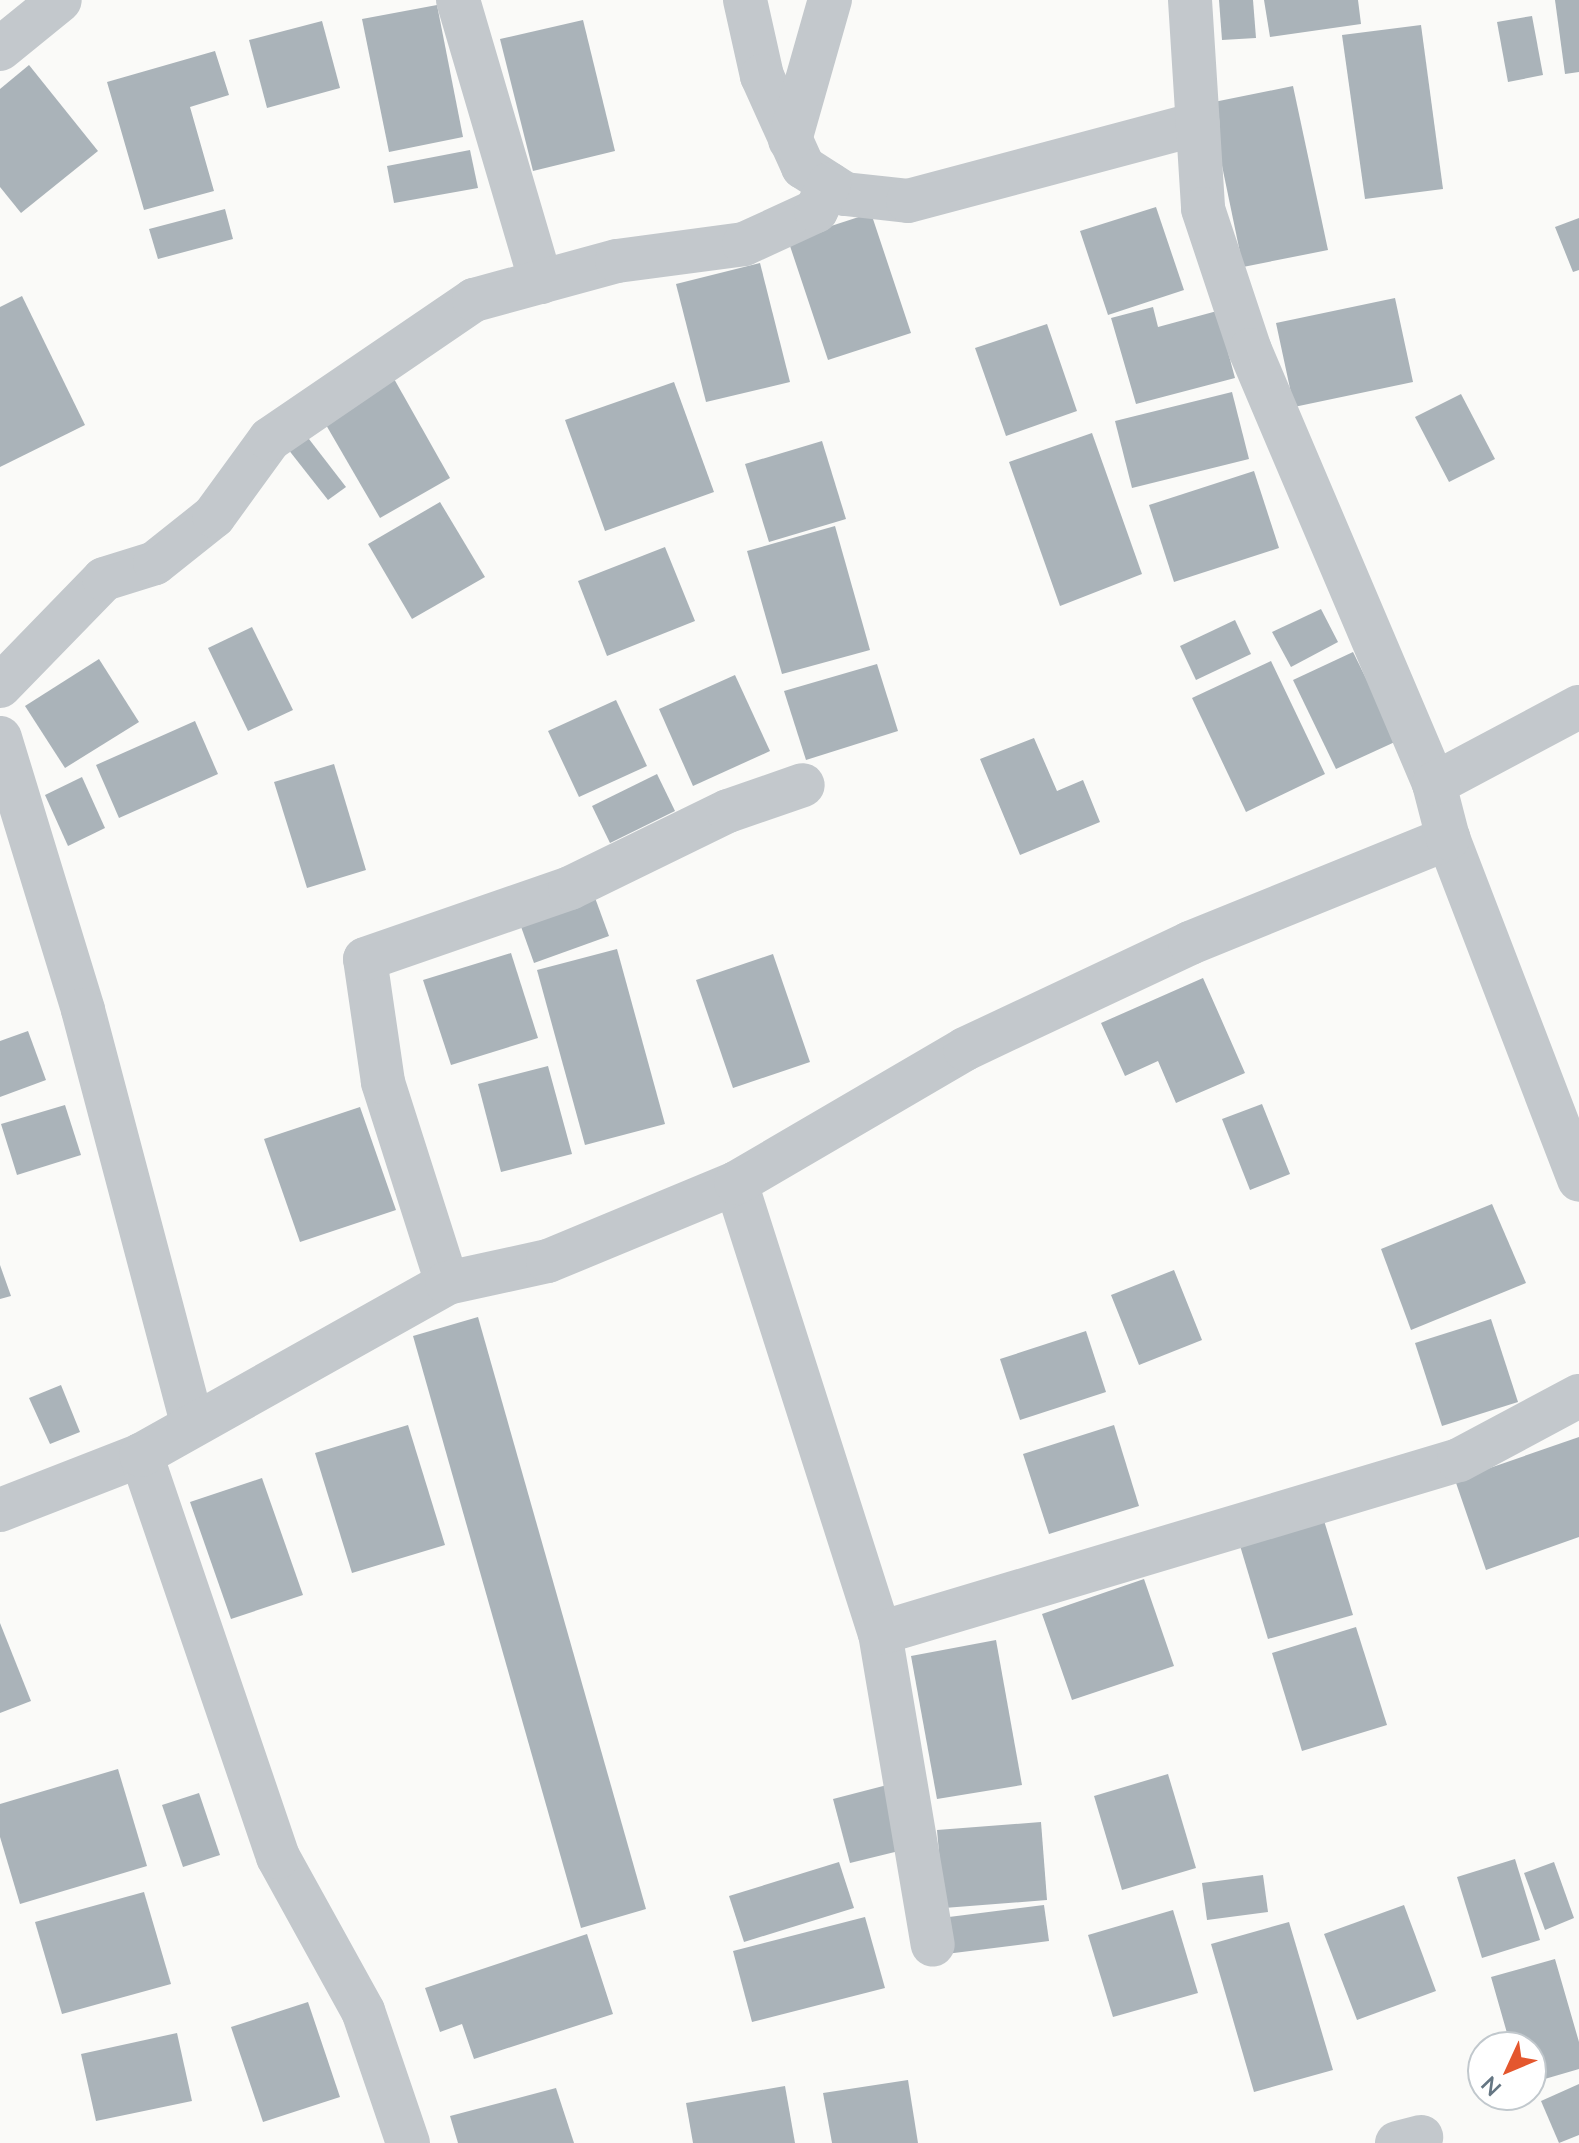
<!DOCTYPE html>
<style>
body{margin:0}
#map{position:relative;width:1579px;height:2143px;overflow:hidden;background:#fafaf8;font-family:Lato,sans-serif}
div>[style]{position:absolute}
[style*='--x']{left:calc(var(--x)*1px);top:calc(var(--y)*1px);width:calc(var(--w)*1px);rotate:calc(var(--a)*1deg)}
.building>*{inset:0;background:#aab3b9}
.minor>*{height:44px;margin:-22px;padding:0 22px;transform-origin:22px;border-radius:22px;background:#c3c8cc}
span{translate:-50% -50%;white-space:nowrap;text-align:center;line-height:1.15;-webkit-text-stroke:8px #fff;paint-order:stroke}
.north{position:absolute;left:1467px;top:2031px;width:80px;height:80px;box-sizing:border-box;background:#fff;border:2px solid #c1c8cd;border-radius:50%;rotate:226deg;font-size:22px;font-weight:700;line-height:32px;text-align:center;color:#657683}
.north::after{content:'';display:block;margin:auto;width:28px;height:36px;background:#e4572e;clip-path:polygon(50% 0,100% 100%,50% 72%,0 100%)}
</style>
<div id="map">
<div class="building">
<i style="clip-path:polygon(1219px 0,1253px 0,1256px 38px,1222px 40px)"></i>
<i style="clip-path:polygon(1264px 0,1358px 0,1361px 24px,1270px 37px)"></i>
<i style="clip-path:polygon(1555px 0,1579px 0,1579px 72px,1565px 74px)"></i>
<i style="clip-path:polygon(437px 5px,463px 137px,389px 152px,362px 19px)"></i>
<i style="clip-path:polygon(1532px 16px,1543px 75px,1508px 82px,1497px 22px)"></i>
<i style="clip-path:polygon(583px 20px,615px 151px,533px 171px,500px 39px)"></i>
<i style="clip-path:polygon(322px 21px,340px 88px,267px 108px,249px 40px)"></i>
<i style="clip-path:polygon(1421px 25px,1443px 189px,1365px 199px,1342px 35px)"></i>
<i style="clip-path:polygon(215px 51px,229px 95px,190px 107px,214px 191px,144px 210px,107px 82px)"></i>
<i style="clip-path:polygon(29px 65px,98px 151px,21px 213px,0 187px,0 89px)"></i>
<i style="clip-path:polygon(1293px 86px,1328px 250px,1243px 267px,1209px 103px)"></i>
<i style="clip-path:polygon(470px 150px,478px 188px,394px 203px,387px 166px)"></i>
<i style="clip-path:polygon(1156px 207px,1184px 290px,1108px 315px,1080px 231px)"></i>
<i style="clip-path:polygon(225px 209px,233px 239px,158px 259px,149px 229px)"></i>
<i style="clip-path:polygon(871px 213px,911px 333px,828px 360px,788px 240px)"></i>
<i style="clip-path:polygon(1579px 218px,1579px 270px,1573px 272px,1555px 227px)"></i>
<i style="clip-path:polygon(760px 263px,790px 382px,706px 402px,676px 284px)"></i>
<i style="clip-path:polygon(22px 296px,85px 425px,0 467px,0 307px)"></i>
<i style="clip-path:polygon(1395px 298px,1413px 382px,1294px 407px,1276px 323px)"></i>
<i style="clip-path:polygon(1153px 307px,1158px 327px,1217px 311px,1235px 378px,1136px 404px,1111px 318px)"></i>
<i style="clip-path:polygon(1047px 324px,1077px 411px,1006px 436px,975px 348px)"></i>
<i style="clip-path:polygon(393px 377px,450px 478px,380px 518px,322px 418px)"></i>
<i style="clip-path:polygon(674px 382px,714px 492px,605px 531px,565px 420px)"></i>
<i style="clip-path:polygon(1232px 392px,1249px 459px,1132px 488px,1115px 421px)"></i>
<i style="clip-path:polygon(1461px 394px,1495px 459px,1449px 482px,1415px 417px)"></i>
<i style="clip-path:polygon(302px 430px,346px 487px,328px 500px,284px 444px)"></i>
<i style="clip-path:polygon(1092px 433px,1142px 574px,1060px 606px,1009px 462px)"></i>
<i style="clip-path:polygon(822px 441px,846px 519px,769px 542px,745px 464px)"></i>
<i style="clip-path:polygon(1254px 471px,1279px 548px,1174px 582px,1149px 505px)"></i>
<i style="clip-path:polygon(440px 502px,485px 577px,412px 619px,368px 544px)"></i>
<i style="clip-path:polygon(835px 526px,870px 650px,782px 674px,747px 551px)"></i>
<i style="clip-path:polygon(665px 547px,695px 621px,607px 656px,578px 581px)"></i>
<i style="clip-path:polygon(1321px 609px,1338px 642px,1291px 667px,1272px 632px)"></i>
<i style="clip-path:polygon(1235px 620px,1251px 654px,1196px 680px,1180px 646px)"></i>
<i style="clip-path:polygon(252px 627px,293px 710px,248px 731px,208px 648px)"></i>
<i style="clip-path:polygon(1353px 652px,1397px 741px,1336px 769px,1293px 680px)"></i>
<i style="clip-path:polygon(99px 659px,139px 722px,65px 768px,25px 706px)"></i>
<i style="clip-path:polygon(1271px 661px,1325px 774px,1246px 812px,1192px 698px)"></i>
<i style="clip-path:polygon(877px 664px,898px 731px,806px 760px,784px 691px)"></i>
<i style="clip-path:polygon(735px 675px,770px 751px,693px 786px,659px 709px)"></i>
<i style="clip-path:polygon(616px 700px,647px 766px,579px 797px,548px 731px)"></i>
<i style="clip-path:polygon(195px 721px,218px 774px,119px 818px,96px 765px)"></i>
<i style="clip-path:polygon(1034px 738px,1057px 791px,1083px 780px,1100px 822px,1020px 855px,980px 759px)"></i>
<i style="clip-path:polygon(334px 764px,366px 870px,307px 888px,274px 782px)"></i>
<i style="clip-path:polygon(657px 774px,675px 811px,610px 843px,592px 806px)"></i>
<i style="clip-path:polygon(82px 777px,105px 828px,68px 846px,45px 795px)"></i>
<i style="clip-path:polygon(594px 895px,609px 936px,534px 963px,519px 921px)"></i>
<i style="clip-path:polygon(617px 949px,665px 1124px,585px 1145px,537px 970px)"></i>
<i style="clip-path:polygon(511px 953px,538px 1038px,451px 1065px,423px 980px)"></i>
<i style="clip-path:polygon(773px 954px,810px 1062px,733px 1088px,696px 980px)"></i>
<i style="clip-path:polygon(1203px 978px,1245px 1073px,1176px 1103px,1158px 1061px,1125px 1076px,1101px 1023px)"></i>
<i style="clip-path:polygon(28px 1031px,46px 1080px,0 1097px,0 1041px)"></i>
<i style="clip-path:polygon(548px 1066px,572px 1154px,501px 1172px,478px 1084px)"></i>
<i style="clip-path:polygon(1262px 1104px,1290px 1174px,1250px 1190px,1222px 1119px)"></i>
<i style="clip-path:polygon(65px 1105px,81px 1155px,17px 1175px,1px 1124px)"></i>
<i style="clip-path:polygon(360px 1107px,396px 1210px,300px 1242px,264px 1139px)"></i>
<i style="clip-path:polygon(1492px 1204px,1526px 1283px,1411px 1330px,1381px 1249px)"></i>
<i style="clip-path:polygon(0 1265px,11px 1296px,0 1299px)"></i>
<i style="clip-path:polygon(1174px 1270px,1202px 1340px,1139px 1365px,1111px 1295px)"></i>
<i style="clip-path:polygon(478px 1317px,646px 1909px,581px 1928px,413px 1336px)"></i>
<i style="clip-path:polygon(1491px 1319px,1518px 1402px,1442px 1426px,1415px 1343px)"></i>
<i style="clip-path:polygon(1086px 1331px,1106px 1392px,1020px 1420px,1000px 1359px)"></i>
<i style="clip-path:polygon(61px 1385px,80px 1432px,50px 1444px,29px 1398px)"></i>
<i style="clip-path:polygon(408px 1425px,445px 1545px,352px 1573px,315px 1453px)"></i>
<i style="clip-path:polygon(1114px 1425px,1139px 1506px,1049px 1534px,1023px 1454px)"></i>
<i style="clip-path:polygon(1579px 1437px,1579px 1537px,1486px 1570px,1455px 1480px)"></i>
<i style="clip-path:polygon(262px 1478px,303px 1595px,231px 1619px,190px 1502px)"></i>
<i style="clip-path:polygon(1322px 1514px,1353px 1615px,1268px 1639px,1238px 1539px)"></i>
<i style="clip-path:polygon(1144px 1579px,1174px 1666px,1072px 1700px,1042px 1614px)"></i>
<i style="clip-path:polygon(0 1623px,31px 1701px,0 1713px)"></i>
<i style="clip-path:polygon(1356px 1627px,1387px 1725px,1302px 1751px,1272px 1653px)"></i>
<i style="clip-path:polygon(996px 1640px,1022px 1785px,937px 1799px,911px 1656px)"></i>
<i style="clip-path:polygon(118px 1769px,147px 1866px,20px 1904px,0 1837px,0 1804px)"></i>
<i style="clip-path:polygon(1168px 1774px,1196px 1868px,1122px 1890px,1094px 1796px)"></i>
<i style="clip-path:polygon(887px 1785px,903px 1850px,850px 1863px,833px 1799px)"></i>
<i style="clip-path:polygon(199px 1793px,220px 1855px,183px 1867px,162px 1805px)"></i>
<i style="clip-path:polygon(1041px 1822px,1047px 1900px,944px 1908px,937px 1830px)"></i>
<i style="clip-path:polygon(1515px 1859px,1540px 1940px,1482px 1958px,1457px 1877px)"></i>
<i style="clip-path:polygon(839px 1862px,854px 1908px,744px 1942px,729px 1896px)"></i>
<i style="clip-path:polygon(1554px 1862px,1574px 1918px,1545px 1930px,1524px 1873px)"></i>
<i style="clip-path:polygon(1263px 1875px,1268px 1912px,1207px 1920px,1202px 1883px)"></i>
<i style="clip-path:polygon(144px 1892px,171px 1984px,62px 2014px,35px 1922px)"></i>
<i style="clip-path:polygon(1044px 1905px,1049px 1941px,946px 1954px,941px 1918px)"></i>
<i style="clip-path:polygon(1404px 1905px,1436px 1991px,1357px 2020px,1324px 1934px)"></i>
<i style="clip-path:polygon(1173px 1910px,1198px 1993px,1113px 2017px,1088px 1935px)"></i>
<i style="clip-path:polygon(865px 1917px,885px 1988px,752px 2022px,733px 1951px)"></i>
<i style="clip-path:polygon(1289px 1922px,1333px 2070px,1254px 2092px,1211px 1944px)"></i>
<i style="clip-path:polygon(587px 1934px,613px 2014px,474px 2059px,462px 2024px,440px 2032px,425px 1988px)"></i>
<i style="clip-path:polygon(1555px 1959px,1579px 2042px,1579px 2069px,1531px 2083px,1531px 2047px,1511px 2047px,1491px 1977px)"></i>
<i style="clip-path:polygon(308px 2002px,340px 2097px,263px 2122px,231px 2027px)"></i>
<i style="clip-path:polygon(177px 2033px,192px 2101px,96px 2121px,81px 2054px)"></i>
<i style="clip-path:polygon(908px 2080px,918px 2143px,832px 2143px,823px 2093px)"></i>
<i style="clip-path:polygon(1579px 2084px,1579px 2135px,1559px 2143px,1541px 2101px)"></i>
<i style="clip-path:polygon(785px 2086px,795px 2143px,693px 2143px,686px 2103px)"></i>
<i style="clip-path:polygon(556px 2088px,574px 2143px,458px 2143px,450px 2116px)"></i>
</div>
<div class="minor">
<i style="--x:458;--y:0;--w:294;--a:73.6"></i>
<i style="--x:745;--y:0;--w:78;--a:77.4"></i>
<i style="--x:762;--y:76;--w:100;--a:65.7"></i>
<i style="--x:803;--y:167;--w:50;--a:32.7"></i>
<i style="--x:845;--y:194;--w:63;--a:6.3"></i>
<i style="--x:908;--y:201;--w:300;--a:-14.9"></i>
<i style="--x:1190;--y:0;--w:209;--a:86.4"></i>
<i style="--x:1203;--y:209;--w:149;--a:71.6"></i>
<i style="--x:1250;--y:350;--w:471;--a:67"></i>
<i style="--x:0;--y:49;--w:77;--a:-39.2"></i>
<i style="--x:790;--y:140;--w:146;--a:-74.1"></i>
<i style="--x:0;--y:686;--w:149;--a:-45.8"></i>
<i style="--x:104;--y:579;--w:53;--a:-17.4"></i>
<i style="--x:155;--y:563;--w:75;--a:-38.5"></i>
<i style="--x:214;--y:516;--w:95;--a:-54"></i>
<i style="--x:270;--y:439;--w:247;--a:-34.3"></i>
<i style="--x:474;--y:300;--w:148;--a:-15.3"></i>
<i style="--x:617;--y:261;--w:128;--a:-7.6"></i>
<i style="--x:744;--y:244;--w:79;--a:-24.6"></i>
<i style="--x:816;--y:211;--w:30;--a:-64"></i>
<i style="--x:0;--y:738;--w:284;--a:73"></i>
<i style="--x:83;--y:1010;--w:429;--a:75.2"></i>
<i style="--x:1448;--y:838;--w:366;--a:69"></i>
<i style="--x:736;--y:1183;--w:472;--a:72.3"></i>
<i style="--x:880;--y:1633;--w:316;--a:80.4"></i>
<i style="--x:447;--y:1283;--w:211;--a:-107.7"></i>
<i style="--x:383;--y:1082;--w:124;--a:-98.3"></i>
<i style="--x:365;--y:959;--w:217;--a:-19.1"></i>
<i style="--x:570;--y:888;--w:176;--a:-26"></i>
<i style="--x:728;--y:811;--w:79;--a:-19.1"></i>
<i style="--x:0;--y:1510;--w:151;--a:-21.3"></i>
<i style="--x:880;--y:1633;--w:604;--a:-16.64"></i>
<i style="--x:1459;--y:1460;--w:136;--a:-28.1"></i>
<i style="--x:408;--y:2143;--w:139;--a:-108.8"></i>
<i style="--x:363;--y:2011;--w:176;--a:-118.9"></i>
<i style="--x:278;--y:1857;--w:425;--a:-108.8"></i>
<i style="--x:141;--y:1455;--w:351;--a:-29.3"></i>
<i style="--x:447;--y:1283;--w:103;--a:-12.3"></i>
<i style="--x:548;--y:1261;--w:204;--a:-22.5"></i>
<i style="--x:736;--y:1183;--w:265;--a:-30.3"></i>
<i style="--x:965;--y:1049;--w:249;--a:-25.2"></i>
<i style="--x:1190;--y:943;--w:279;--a:-22.1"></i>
<i style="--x:1448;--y:838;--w:56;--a:-104.5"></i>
<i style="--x:1434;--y:784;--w:164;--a:-28"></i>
<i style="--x:1397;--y:2143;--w:25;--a:-14"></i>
</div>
<div class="north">N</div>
</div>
